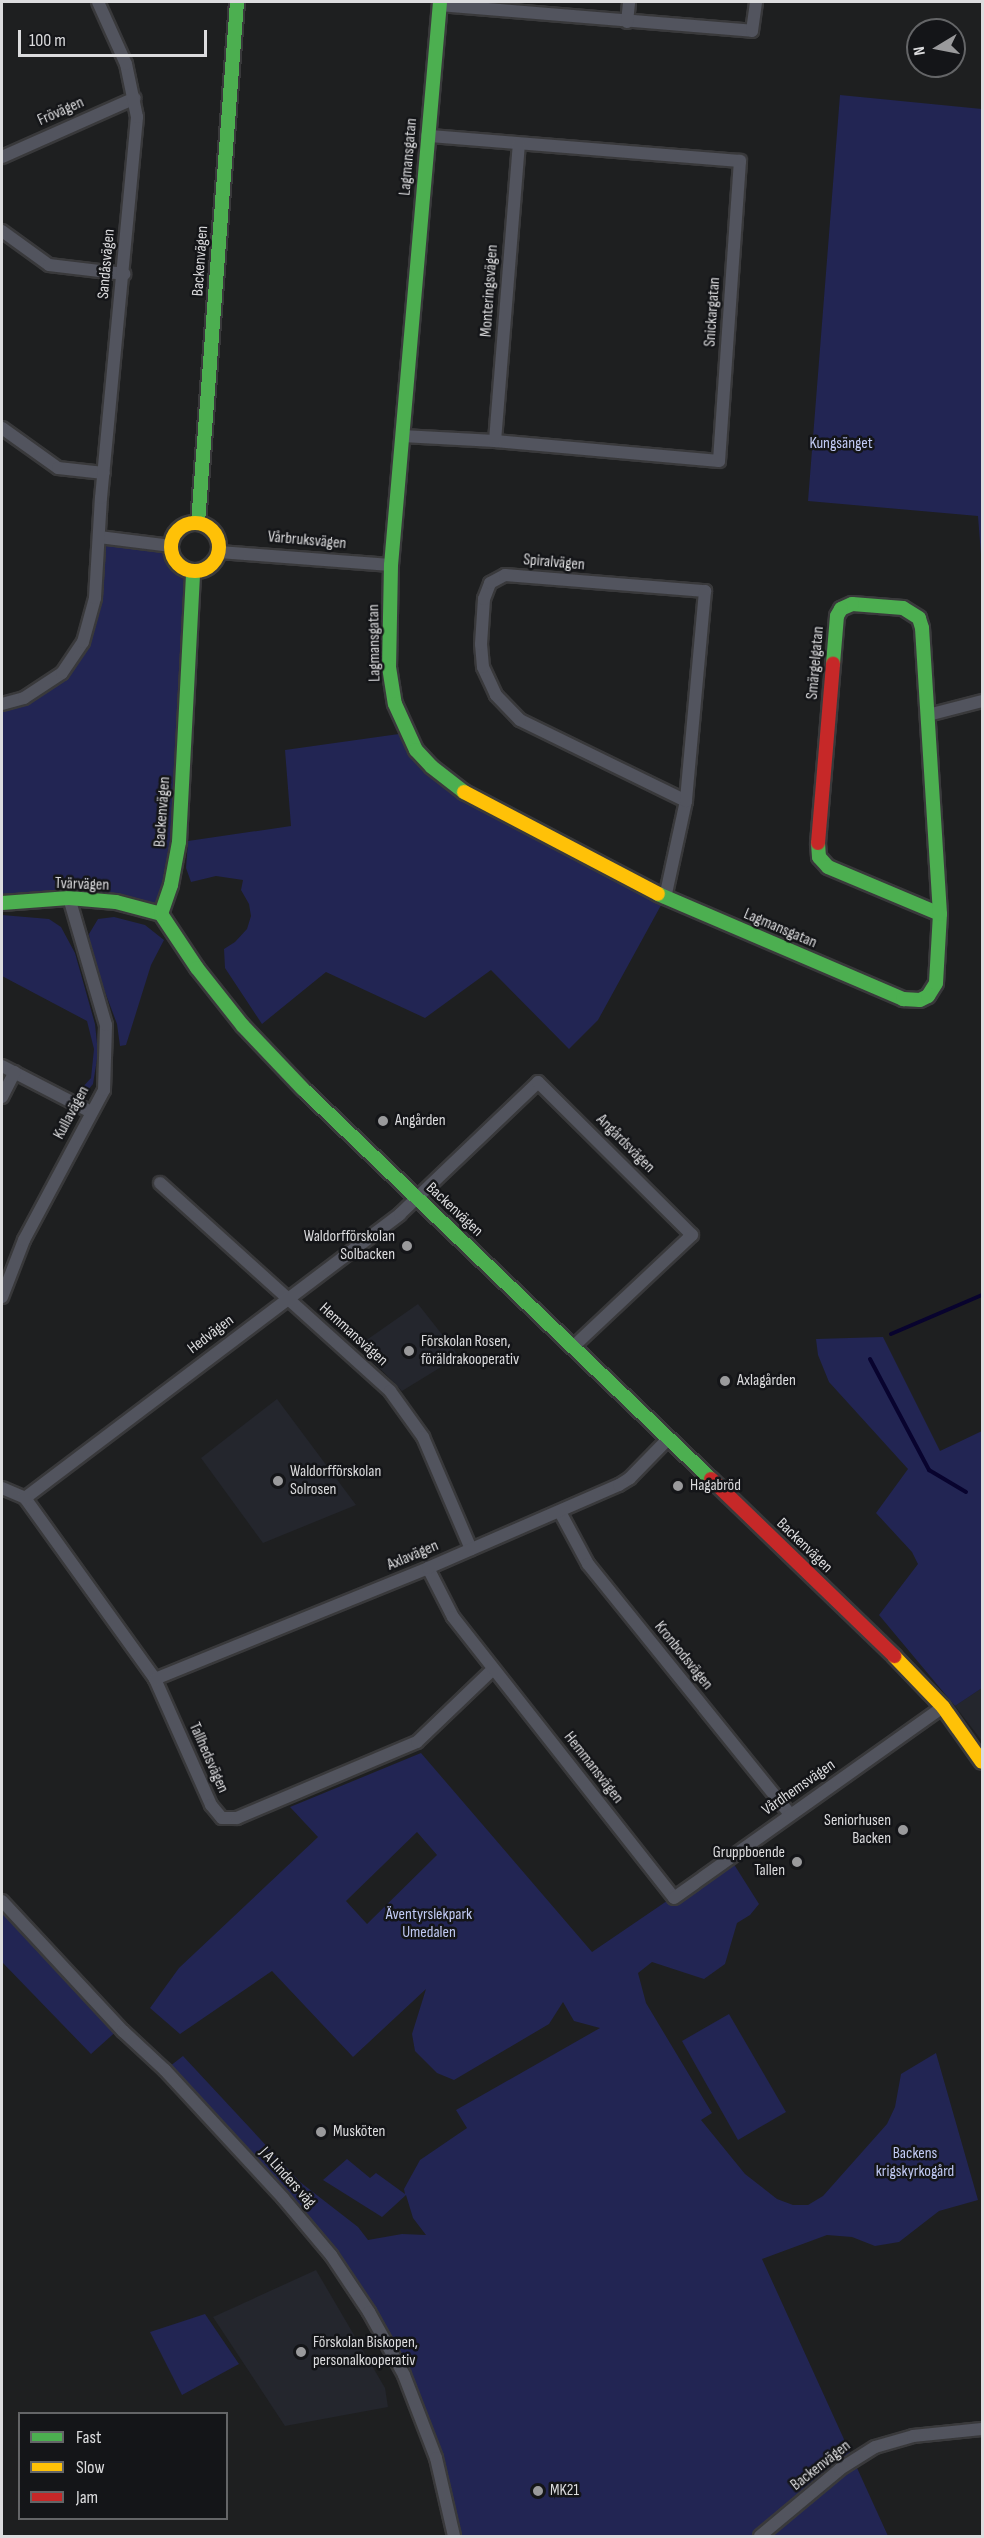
<!DOCTYPE html>
<meta charset="utf-8">
<style>
body{margin:0}
#map{position:relative;width:984px;height:2538px;overflow:hidden;background:#1e1f20;font-family:"Sofia Sans Condensed",sans-serif}
div>[style]{position:absolute}
[style*='--x']{left:calc(var(--x)*1px);top:calc(var(--y)*1px);width:calc(var(--w)*1px);rotate:calc(var(--a)*1deg)}
.built>*{inset:0;background:#24262d}
.green>*{inset:0;background:#222553}
.stream>*{height:4px;margin:-2px;padding:0 2px;transform-origin:2px;border-radius:2px;background:#08032e}
.roads{filter:drop-shadow(2px 0 #39393b) drop-shadow(-2px 0 #39393b) drop-shadow(0 2px #39393b) drop-shadow(0 -2px #39393b)}
.street>*{height:12px;margin:-6px;padding:0 6px;transform-origin:6px;border-radius:6px;background:#52545e}
.fast>*{height:14px;margin:-7px;padding:0 7px;transform-origin:7px;border-radius:7px;background:#4caf50}
.slow>*{height:14px;margin:-7px;padding:0 7px;transform-origin:7px;border-radius:7px;background:#ffc107}
.slow>.ring{margin:-7px;padding:0;box-sizing:content-box;background:none;border:14px solid #ffc107;border-radius:50%}
.jam>*{height:14px;margin:-7px;padding:0 7px;transform-origin:7px;border-radius:7px;background:#c62828}
.dots>*{width:16px;height:16px;translate:-50% -50%;box-sizing:border-box;border:3px solid #141518;border-radius:50%}
span{translate:-50% -50%;white-space:nowrap;text-align:center;line-height:1.15;-webkit-text-stroke:5px #141518;paint-order:stroke}
.street-label{font-size:16px;color:#dcdcde}
.park-label{font-size:16px;color:#c1caf4}
.poi-label{font-size:16px;color:#dcdcde}
.left{translate:0 -50%;text-align:left}
.right{translate:-100% -50%;text-align:right}
.frame{position:absolute;inset:0;border:3px solid #dcdcde;pointer-events:none}
.legend{position:absolute;left:18px;top:2412px;width:210px;height:108px;box-sizing:border-box;background:#141518;border:2px solid #646567;margin:0;padding:8px 10px;list-style:none;font-size:18px;color:#dcdcde}
.legend li{display:flex;align-items:center;gap:12px;height:30px}
.legend b{width:30px;border:2px solid #646567}
.north{position:absolute;left:906px;top:18px;width:60px;height:60px;box-sizing:border-box;background:#141518;border:2px solid #646567;border-radius:50%;rotate:260deg;font-size:16px;font-weight:700;line-height:24px;text-align:center;color:#dcdcde}
.north::after{content:'';display:block;margin:auto;width:21px;height:27px;background:#9a9a9c;clip-path:polygon(50% 0,100% 100%,50% 72%,0 100%)}
.scale{position:absolute;left:18px;top:30px;width:189px;height:27px;box-sizing:border-box;border:3px solid #dcdcde;border-top:0;padding-left:8px;font-size:18px;line-height:21px;white-space:nowrap;color:#dcdcde;-webkit-text-stroke:4px #141518;paint-order:stroke}
</style>
<div id="map">
<div class="built">
<i style="clip-path:polygon(418px 1304px,459px 1356px,402px 1391px,358px 1346px)"></i>
<i style="clip-path:polygon(277px 1399px,356px 1505px,263px 1543px,201px 1458px)"></i>
<i style="clip-path:polygon(982px 1688px,982px 1741px,955px 1706px)"></i>
<i style="clip-path:polygon(316px 2270px,385px 2388px,388px 2407px,285px 2426px,213px 2317px)"></i>
</div>
<div class="green">
<i style="clip-path:polygon(840px 95px,982px 109px,982px 568px,978px 516px,808px 501px)"></i>
<i style="clip-path:polygon(99px 537px,171px 546px,173px 555px,185px 569px,179px 842px,161px 914px,116px 902px,2px 911px,2px 704px,38px 690px,83px 642px)"></i>
<i style="clip-path:polygon(406px 733px,432px 767px,665px 898px,598px 1020px,569px 1049px,491px 970px,425px 1018px,326px 972px,262px 1024px,225px 968px,224px 949px,235px 942px,247px 929px,251px 916px,249px 904px,241px 890px,243px 880px,216px 876px,191px 882px,186px 868px,188px 841px,291px 826px,285px 750px)"></i>
<i style="clip-path:polygon(2px 915px,49px 919px,61px 927px,75px 953px,95px 1024px,98px 1053px,93px 1084px,83px 1096px,79px 1097px,80px 1090px,91px 1078px,94px 1049px,87px 1021px,2px 976px)"></i>
<i style="clip-path:polygon(114px 917px,145px 925px,164px 940px,151px 965px,126px 1045px,120px 1046px,117px 1024px,92px 957px,89px 934px,98px 919px)"></i>
<i style="clip-path:polygon(883px 1337px,940px 1451px,982px 1431px,982px 1688px,955px 1706px,879px 1615px,918px 1564px,912px 1552px,876px 1513px,908px 1469px,829px 1382px,818px 1355px,816px 1339px)"></i>
<i style="clip-path:polygon(evenodd,421px 1753px,592px 1952px,730px 1858px,759px 1904px,750px 1915px,737px 1923px,725px 1964px,704px 1979px,652px 1962px,638px 1973px,646px 2003px,712px 2113px,701px 2120px,745px 2174px,777px 2199px,793px 2205px,808px 2205px,823px 2196px,887px 2124px,895px 2107px,901px 2074px,936px 2053px,978px 2200px,939px 2211px,899px 2242px,875px 2246px,852px 2237px,827px 2235px,762px 2259px,888px 2536px,454px 2536px,445px 2494px,404px 2375px,331px 2255px,165px 2070px,183px 2056px,300px 2182px,358px 2227px,368px 2240px,402px 2234px,426px 2235px,413px 2218px,406px 2195px,382px 2217px,323px 2180px,347px 2159px,370px 2178px,376px 2173px,405px 2194px,404px 2189px,420px 2160px,467px 2128px,456px 2110px,600px 2028px,574px 2021px,563px 2002px,549px 2024px,454px 2080px,437px 2073px,415px 2051px,412px 2034px,426px 1989px,353px 2057px,272px 1971px,180px 2034px,150px 2008px,179px 1968px,318px 1837px,290px 1807px,421px 1753px,417px 1832px,437px 1855px,367px 1924px,346px 1901px,417px 1832px)"></i>
<i style="clip-path:polygon(2px 1901px,120px 2028px,91px 2054px,2px 1962px)"></i>
<i style="clip-path:polygon(729px 2014px,786px 2112px,738px 2140px,682px 2041px)"></i>
<i style="clip-path:polygon(205px 2314px,239px 2364px,182px 2395px,150px 2332px)"></i>
</div>
<div class="stream">
<i style="--x:891;--y:1334;--w:99;--a:-23.2"></i>
<i style="--x:870;--y:1359;--w:126;--a:62"></i>
<i style="--x:929;--y:1470;--w:43;--a:30.7"></i>
</div>
<div class="roads">
<div class="street">
<i style="--x:439;--y:5;--w:314;--a:4.7"></i>
<i style="--x:752;--y:31;--w:29;--a:-82"></i>
<i style="--x:627;--y:22;--w:20;--a:-84"></i>
<i style="--x:2;--y:157;--w:145;--a:-23.9"></i>
<i style="--x:2;--y:231;--w:58;--a:35.9"></i>
<i style="--x:49;--y:265;--w:76;--a:6.8"></i>
<i style="--x:2;--y:428;--w:69;--a:35.5"></i>
<i style="--x:58;--y:468;--w:46;--a:6.2"></i>
<i style="--x:402;--y:436;--w:93;--a:3.1"></i>
<i style="--x:495;--y:441;--w:225;--a:5.1"></i>
<i style="--x:719;--y:461;--w:301;--a:-86"></i>
<i style="--x:740;--y:161;--w:314;--a:-175.4"></i>
<i style="--x:495;--y:441;--w:298;--a:-85.4"></i>
<i style="--x:99;--y:537;--w:73;--a:7.1"></i>
<i style="--x:219;--y:552;--w:172;--a:4.3"></i>
<i style="--x:2;--y:704;--w:23;--a:-15"></i>
<i style="--x:24;--y:698;--w:45;--a:-33.3"></i>
<i style="--x:62;--y:673;--w:37;--a:-56"></i>
<i style="--x:83;--y:642;--w:46;--a:-74.7"></i>
<i style="--x:95;--y:598;--w:100;--a:-86.6"></i>
<i style="--x:101;--y:498;--w:383;--a:-84.6"></i>
<i style="--x:137;--y:117;--w:54;--a:-101.7"></i>
<i style="--x:126;--y:64;--w:68;--a:-114.3"></i>
<i style="--x:928;--y:715;--w:56;--a:-14.5"></i>
<i style="--x:665;--y:898;--w:99;--a:-77.8"></i>
<i style="--x:686;--y:801;--w:185;--a:-154"></i>
<i style="--x:520;--y:720;--w:35;--a:-134"></i>
<i style="--x:496;--y:695;--w:31;--a:-115"></i>
<i style="--x:483;--y:667;--w:23;--a:-95"></i>
<i style="--x:481;--y:644;--w:45;--a:-86.2"></i>
<i style="--x:484;--y:599;--w:17;--a:-69"></i>
<i style="--x:490;--y:583;--w:17;--a:-28"></i>
<i style="--x:505;--y:575;--w:201;--a:4.6"></i>
<i style="--x:705;--y:591;--w:211;--a:95.2"></i>
<i style="--x:2;--y:1066;--w:100;--a:27.3"></i>
<i style="--x:2;--y:1097;--w:28;--a:-63"></i>
<i style="--x:160;--y:1183;--w:310;--a:42.1"></i>
<i style="--x:390;--y:1391;--w:57;--a:54.3"></i>
<i style="--x:423;--y:1437;--w:122;--a:66.8"></i>
<i style="--x:2;--y:1297;--w:61;--a:-68.9"></i>
<i style="--x:24;--y:1240;--w:170;--a:-61.9"></i>
<i style="--x:104;--y:1090;--w:65;--a:-88.2"></i>
<i style="--x:106;--y:1025;--w:132;--a:-106.2"></i>
<i style="--x:2;--y:1488;--w:25;--a:23"></i>
<i style="--x:25;--y:1498;--w:223;--a:54.3"></i>
<i style="--x:155;--y:1679;--w:138;--a:66"></i>
<i style="--x:211;--y:1805;--w:17;--a:50"></i>
<i style="--x:222;--y:1818;--w:15;--a:0"></i>
<i style="--x:237;--y:1818;--w:195;--a:-22.9"></i>
<i style="--x:417;--y:1742;--w:105;--a:-43.8"></i>
<i style="--x:25;--y:1498;--w:470;--a:-37.1"></i>
<i style="--x:400;--y:1214;--w:191;--a:-43.7"></i>
<i style="--x:538;--y:1082;--w:217;--a:44.8"></i>
<i style="--x:692;--y:1235;--w:162;--a:136.8"></i>
<i style="--x:560;--y:1512;--w:59;--a:61.7"></i>
<i style="--x:588;--y:1564;--w:321;--a:51.1"></i>
<i style="--x:428;--y:1568;--w:55;--a:63"></i>
<i style="--x:453;--y:1617;--w:357;--a:51.8"></i>
<i style="--x:674;--y:1898;--w:330;--a:-35.4"></i>
<i style="--x:155;--y:1679;--w:295;--a:-22.1"></i>
<i style="--x:428;--y:1568;--w:208;--a:-23.5"></i>
<i style="--x:619;--y:1485;--w:13;--a:-32"></i>
<i style="--x:630;--y:1478;--w:54;--a:-45.7"></i>
<i style="--x:2;--y:1901;--w:178;--a:47.1"></i>
<i style="--x:123;--y:2031;--w:57;--a:42.9"></i>
<i style="--x:165;--y:2070;--w:174;--a:47.3"></i>
<i style="--x:283;--y:2198;--w:75;--a:49.9"></i>
<i style="--x:331;--y:2255;--w:69;--a:56.3"></i>
<i style="--x:369;--y:2312;--w:72;--a:60.9"></i>
<i style="--x:404;--y:2375;--w:89;--a:68.9"></i>
<i style="--x:436;--y:2458;--w:80;--a:77"></i>
<i style="--x:760;--y:2536;--w:104;--a:-39.9"></i>
<i style="--x:840;--y:2469;--w:41;--a:-32.2"></i>
<i style="--x:875;--y:2447;--w:40;--a:-16"></i>
<i style="--x:913;--y:2436;--w:69;--a:-5.8"></i>
</div>
<div class="fast">
<i style="--x:440;--y:2;--w:565;--a:94.97"></i>
<i style="--x:391;--y:565;--w:102;--a:91.1"></i>
<i style="--x:389;--y:667;--w:37;--a:81"></i>
<i style="--x:395;--y:704;--w:51;--a:65.5"></i>
<i style="--x:416;--y:750;--w:23;--a:47"></i>
<i style="--x:432;--y:767;--w:41;--a:38"></i>
<i style="--x:198;--y:523;--w:522;--a:-85.72"></i>
<i style="--x:818;--y:843;--w:14;--a:86"></i>
<i style="--x:819;--y:857;--w:13;--a:48"></i>
<i style="--x:828;--y:867;--w:121;--a:22.8"></i>
<i style="--x:658;--y:894;--w:267;--a:23.2"></i>
<i style="--x:903;--y:999;--w:17;--a:3"></i>
<i style="--x:920;--y:1000;--w:9;--a:-27"></i>
<i style="--x:928;--y:996;--w:15;--a:-58"></i>
<i style="--x:936;--y:983;--w:69;--a:-86.7"></i>
<i style="--x:940;--y:914;--w:287;--a:-93.6"></i>
<i style="--x:922;--y:628;--w:10;--a:-107"></i>
<i style="--x:919;--y:618;--w:19;--a:-148"></i>
<i style="--x:903;--y:608;--w:51;--a:-175.5"></i>
<i style="--x:852;--y:604;--w:12;--a:156"></i>
<i style="--x:841;--y:609;--w:8;--a:120"></i>
<i style="--x:837;--y:616;--w:48;--a:94.8"></i>
<i style="--x:2;--y:903;--w:67;--a:-4.3"></i>
<i style="--x:69;--y:898;--w:47;--a:4.9"></i>
<i style="--x:116;--y:902;--w:47;--a:14.9"></i>
<i style="--x:161;--y:914;--w:65;--a:56.3"></i>
<i style="--x:197;--y:968;--w:74;--a:51.6"></i>
<i style="--x:243;--y:1026;--w:87;--a:46.4"></i>
<i style="--x:303;--y:1089;--w:564;--a:43.71"></i>
<i style="--x:161;--y:914;--w:31;--a:-71"></i>
<i style="--x:171;--y:885;--w:44;--a:-79.5"></i>
<i style="--x:179;--y:842;--w:271;--a:-87"></i>
</div>
<div class="slow">
<i class="ring" style="left:171px;top:523px;width:34px;height:34px"></i>
<i style="--x:464;--y:792;--w:219;--a:27.7"></i>
<i style="--x:894;--y:1656;--w:71;--a:46.1"></i>
<i style="--x:943;--y:1707;--w:67;--a:54.7"></i>
</div>
<div class="jam">
<i style="--x:818;--y:843;--w:180;--a:-85.2"></i>
<i style="--x:711;--y:1479;--w:255;--a:44"></i>
</div>
</div>
<div class="dots">
<i style="left:383px;top:1121px;background:#9a9a9c"></i>
<i style="left:407px;top:1246px;background:#9a9a9c"></i>
<i style="left:409px;top:1351px;background:#9a9a9c"></i>
<i style="left:725px;top:1381px;background:#9a9a9c"></i>
<i style="left:278px;top:1481px;background:#9a9a9c"></i>
<i style="left:678px;top:1486px;background:#9a9a9c"></i>
<i style="left:903px;top:1830px;background:#9a9a9c"></i>
<i style="left:797px;top:1862px;background:#9a9a9c"></i>
<i style="left:321px;top:2132px;background:#9a9a9c"></i>
<i style="left:301px;top:2352px;background:#9a9a9c"></i>
<i style="left:538px;top:2491px;background:#9a9a9c"></i>
</div>
<div class="street-label">
<span style="left:61px;top:112px;rotate:-24deg">Frövägen</span>
<span style="left:409px;top:157px;rotate:-85deg">Lagmansgatan</span>
<span style="left:201px;top:261px;rotate:-86deg">Backenvägen</span>
<span style="left:107px;top:264px;rotate:-85deg">Sandåsvägen</span>
<span style="left:490px;top:291px;rotate:-86deg">Monteringsvägen</span>
<span style="left:713px;top:312px;rotate:-86deg">Snickargatan</span>
<span style="left:307px;top:541px;rotate:5deg">Vårbruksvägen</span>
<span style="left:554px;top:563px;rotate:5deg">Spiralvägen</span>
<span style="left:375px;top:643px;rotate:-91deg">Lagmansgatan</span>
<span style="left:816px;top:663px;rotate:-85deg">Smärgelgatan</span>
<span style="left:163px;top:812px;rotate:-86deg">Backenvägen</span>
<span style="left:82px;top:885px;rotate:2deg">Tvärvägen</span>
<span style="left:780px;top:929px;rotate:23deg">Lagmansgatan</span>
<span style="left:72px;top:1113px;rotate:-62deg">Kullavägen</span>
<span style="left:625px;top:1144px;rotate:45deg">Angårdsvägen</span>
<span style="left:454px;top:1210px;rotate:43deg">Backenvägen</span>
<span style="left:211px;top:1335px;rotate:-37deg">Hedvägen</span>
<span style="left:353px;top:1335px;rotate:42deg">Hemmansvägen</span>
<span style="left:804px;top:1546px;rotate:44deg">Backenvägen</span>
<span style="left:413px;top:1556px;rotate:-23deg">Axlavägen</span>
<span style="left:683px;top:1656px;rotate:51deg">Kronbodsvägen</span>
<span style="left:208px;top:1758px;rotate:66deg">Tallhedsvägen</span>
<span style="left:593px;top:1768px;rotate:52deg">Hemmansvägen</span>
<span style="left:799px;top:1788px;rotate:-35deg">Vårdhemsvägen</span>
<span style="left:287px;top:2178px;rotate:48deg">J A Linders väg</span>
<span style="left:821px;top:2466px;rotate:-38deg">Backenvägen</span>
</div>
<div class="park-label">
<span style="left:841px;top:444px">Kungsänget</span>
<span style="left:429px;top:1924px">Äventyrslekpark<br>Umedalen</span>
<span style="left:915px;top:2163px">Backens<br>krigskyrkogård</span>
</div>
<div class="poi-label">
<span class="left" style="left:395px;top:1121px">Angården</span>
<span class="right" style="left:395px;top:1246px">Waldorfförskolan<br>Solbacken</span>
<span class="left" style="left:421px;top:1351px">Förskolan Rosen,<br>föräldrakooperativ</span>
<span class="left" style="left:737px;top:1381px">Axlagården</span>
<span class="left" style="left:290px;top:1481px">Waldorfförskolan<br>Solrosen</span>
<span class="left" style="left:690px;top:1486px">Hagabröd</span>
<span class="right" style="left:891px;top:1830px">Seniorhusen<br>Backen</span>
<span class="right" style="left:785px;top:1862px">Gruppboende<br>Tallen</span>
<span class="left" style="left:333px;top:2132px">Musköten</span>
<span class="left" style="left:313px;top:2352px">Förskolan Biskopen,<br>personalkooperativ</span>
<span class="left" style="left:550px;top:2491px">MK21</span>
</div>
<div class="frame"></div>
<ul class="legend">
<li><b style="height:8px;background:#4caf50"></b>Fast</li>
<li><b style="height:8px;background:#ffc107"></b>Slow</li>
<li><b style="height:8px;background:#c62828"></b>Jam</li>
</ul>
<div class="north">N</div>
<div class="scale">100 m</div>
</div>
